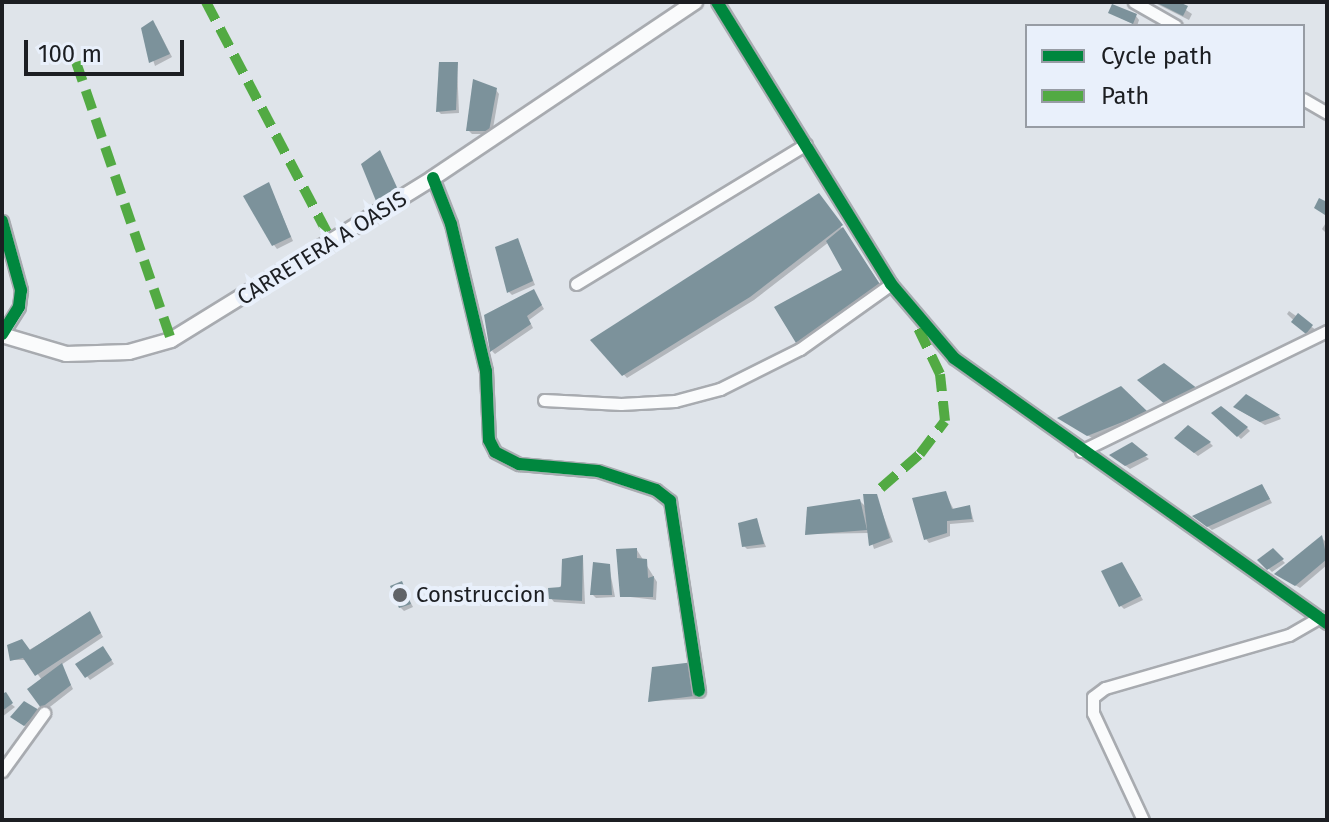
<!DOCTYPE html>
<style>
body{margin:0}
#map{position:relative;width:1329px;height:822px;overflow:hidden;background:#dfe4ea;font-family:"Fira Sans",sans-serif}
div>[style]{position:absolute}
[style*='--x']{left:calc(var(--x)*1px);top:calc(var(--y)*1px);width:calc(var(--w)*1px);rotate:calc(var(--a)*1deg)}
.shadow>*{inset:0;background:#0003}
.building>*{inset:0;background:#7c929b}
.roads{filter:drop-shadow(2px 0 #a8abb0) drop-shadow(-2px 0 #a8abb0) drop-shadow(0 2px #a8abb0) drop-shadow(0 -2px #a8abb0)}
.minor>*{height:11px;margin:-5.5px;padding:0 5.5px;transform-origin:5.5px;border-radius:5.5px;background:#fafbfc}
.major>*{height:14px;margin:-7px;padding:0 7px;transform-origin:7px;border-radius:7px;background:#fafbfc}
.quiet>*{height:10px;margin-top:-5px;transform-origin:0;background:repeating-linear-gradient(90deg,#52aa43 0 20px,transparent 0 30px)}
.cycleway>*{height:12px;margin:-6px;padding:0 6px;transform-origin:6px;border-radius:6px;background:#00873e}
.dots>*{width:22px;height:22px;translate:-50% -50%;box-sizing:border-box;border:4px solid #e9f0fb;border-radius:50%}
span{translate:-50% -50%;white-space:nowrap;text-align:center;line-height:1.15;-webkit-text-stroke:8px #e9f0fb;paint-order:stroke}
.street-label{font-size:22px;color:#1c1e22}
.poi-label{font-size:22px;color:#1c1e22}
.left{translate:0 -50%;text-align:left}
.frame{position:absolute;inset:0;border:4px solid #1c1e22;pointer-events:none}
.legend{position:absolute;left:1025px;top:24px;width:280px;height:104px;box-sizing:border-box;background:#e9f0fb;border:2px solid #979ca4;margin:0;padding:10px 14px;list-style:none;font-size:24px;color:#1c1e22}
.legend li{display:flex;align-items:center;gap:16px;height:40px}
.legend b{width:40px;border:2px solid #979ca4}
.scale{position:absolute;left:24px;top:40px;width:160px;height:36px;box-sizing:border-box;border:4px solid #1c1e22;border-top:0;padding-left:10px;font-size:24px;line-height:28px;white-space:nowrap;color:#1c1e22;-webkit-text-stroke:6px #e9f0fb;paint-order:stroke}
</style>
<div id="map">
<div class="shadow">
<i style="clip-path:polygon(1153px 2px,1174px 2px,1192px 14px,1189px 20px)"></i>
<i style="clip-path:polygon(1111px 13px,1136px 16px,1139px 20px,1137px 26px)"></i>
<i style="clip-path:polygon(156px 26px,172px 57px,155px 66px,143px 29px)"></i>
<i style="clip-path:polygon(457px 64px,459px 113px,441px 114px,438px 111px)"></i>
<i style="clip-path:polygon(496px 90px,499px 94px,492px 134px,472px 134px,468px 130px)"></i>
<i style="clip-path:polygon(269px 185px,293px 241px,277px 249px,274px 245px)"></i>
<i style="clip-path:polygon(822px 199px,886px 293px,804px 348px,777px 307px,844px 271px,829px 242px,754px 300px,627px 378px,593px 341px)"></i>
<i style="clip-path:polygon(1327px 221px,1327px 234px,1322px 229px)"></i>
<i style="clip-path:polygon(518px 241px,535px 285px,512px 295px,509px 292px)"></i>
<i style="clip-path:polygon(534px 292px,544px 309px,529px 320px,533px 328px,495px 354px,492px 351px)"></i>
<i style="clip-path:polygon(1289px 311px,1316px 330px,1310px 336px,1287px 314px)"></i>
<i style="clip-path:polygon(1121px 389px,1149px 416px,1092px 438px,1063px 421px)"></i>
<i style="clip-path:polygon(1246px 396px,1279px 416px,1281px 419px,1265px 425px,1239px 410px)"></i>
<i style="clip-path:polygon(1221px 408px,1247px 428px,1250px 431px,1241px 439px,1214px 413px)"></i>
<i style="clip-path:polygon(1188px 428px,1210px 443px,1213px 446px,1198px 456px,1180px 441px)"></i>
<i style="clip-path:polygon(1131px 445px,1149px 459px,1130px 469px,1115px 458px)"></i>
<i style="clip-path:polygon(1265px 490px,1272px 503px,1212px 530px,1198px 519px)"></i>
<i style="clip-path:polygon(945px 493px,954px 510px,970px 507px,974px 522px,950px 524px,950px 536px,929px 543px,926px 539px)"></i>
<i style="clip-path:polygon(876px 496px,893px 542px,874px 549px,869px 533px,807px 534px,860px 501px,867px 508px)"></i>
<i style="clip-path:polygon(756px 520px,766px 547px,747px 549px,744px 546px)"></i>
<i style="clip-path:polygon(1322px 538px,1327px 543px,1327px 565px,1300px 588px,1277px 574px)"></i>
<i style="clip-path:polygon(637px 550px,657px 582px,656px 600px,622px 596px)"></i>
<i style="clip-path:polygon(1273px 550px,1285px 563px,1272px 572px,1260px 560px)"></i>
<i style="clip-path:polygon(583px 557px,585px 604px,554px 602px,551px 598px)"></i>
<i style="clip-path:polygon(1122px 564px,1143px 600px,1124px 609px,1121px 606px)"></i>
<i style="clip-path:polygon(609px 566px,615px 597px,596px 598px,592px 594px)"></i>
<i style="clip-path:polygon(401px 584px,413px 607px,404px 611px,400px 607px)"></i>
<i style="clip-path:polygon(90px 614px,103px 637px,61px 665px,73px 689px,46px 710px,30px 689px,42px 680px,27px 660px,12px 660px)"></i>
<i style="clip-path:polygon(106px 652px,114px 664px,90px 680px,78px 665px)"></i>
<i style="clip-path:polygon(697px 667px,697px 699px,650px 701px)"></i>
<i style="clip-path:polygon(2px 697px,15px 707px,2px 717px)"></i>
<i style="clip-path:polygon(25px 703px,41px 715px,28px 728px,16px 720px)"></i>
</div>
<div class="building">
<i style="clip-path:polygon(1155px 2px,1179px 2px,1188px 6px,1183px 16px)"></i>
<i style="clip-path:polygon(1112px 4px,1137px 14px,1133px 24px,1108px 13px)"></i>
<i style="clip-path:polygon(153px 20px,170px 54px,149px 63px,141px 28px)"></i>
<i style="clip-path:polygon(439px 62px,458px 62px,456px 110px,436px 112px)"></i>
<i style="clip-path:polygon(473px 79px,497px 88px,489px 131px,466px 131px)"></i>
<i style="clip-path:polygon(380px 150px,400px 194px,378px 206px,361px 164px)"></i>
<i style="clip-path:polygon(269px 182px,291px 237px,272px 246px,243px 196px)"></i>
<i style="clip-path:polygon(819px 193px,843px 225px,750px 297px,622px 376px,590px 340px)"></i>
<i style="clip-path:polygon(1319px 198px,1327px 202px,1325px 215px,1314px 208px)"></i>
<i style="clip-path:polygon(843px 227px,881px 286px,796px 343px,774px 307px,842px 270px,826px 241px)"></i>
<i style="clip-path:polygon(518px 238px,533px 281px,507px 293px,495px 247px)"></i>
<i style="clip-path:polygon(534px 289px,542px 305px,527px 316px,531px 324px,490px 352px,484px 315px)"></i>
<i style="clip-path:polygon(1298px 313px,1313px 325px,1306px 334px,1291px 322px)"></i>
<i style="clip-path:polygon(1164px 363px,1198px 389px,1167px 406px,1137px 380px)"></i>
<i style="clip-path:polygon(1121px 386px,1148px 412px,1087px 436px,1057px 418px)"></i>
<i style="clip-path:polygon(1246px 394px,1280px 415px,1260px 422px,1233px 407px)"></i>
<i style="clip-path:polygon(1221px 406px,1248px 427px,1237px 437px,1211px 413px)"></i>
<i style="clip-path:polygon(1188px 425px,1211px 442px,1194px 453px,1174px 438px)"></i>
<i style="clip-path:polygon(1132px 442px,1148px 455px,1125px 466px,1109px 455px)"></i>
<i style="clip-path:polygon(1262px 484px,1270px 499px,1207px 527px,1192px 516px)"></i>
<i style="clip-path:polygon(946px 491px,952px 509px,970px 505px,972px 519px,947px 521px,947px 533px,924px 540px,912px 498px)"></i>
<i style="clip-path:polygon(863px 494px,877px 494px,890px 538px,869px 546px)"></i>
<i style="clip-path:polygon(860px 499px,867px 530px,805px 535px,807px 507px)"></i>
<i style="clip-path:polygon(757px 518px,764px 544px,742px 547px,738px 523px)"></i>
<i style="clip-path:polygon(1322px 535px,1327px 559px,1295px 586px,1274px 574px)"></i>
<i style="clip-path:polygon(637px 548px,637px 558px,647px 559px,648px 578px,654px 576px,653px 597px,620px 597px,616px 549px)"></i>
<i style="clip-path:polygon(1273px 548px,1284px 559px,1267px 570px,1257px 560px)"></i>
<i style="clip-path:polygon(583px 555px,582px 601px,549px 599px,548px 588px,561px 587px,562px 559px)"></i>
<i style="clip-path:polygon(593px 562px,610px 564px,612px 595px,590px 595px)"></i>
<i style="clip-path:polygon(1122px 562px,1141px 596px,1119px 607px,1101px 571px)"></i>
<i style="clip-path:polygon(402px 581px,411px 604px,399px 608px,390px 586px)"></i>
<i style="clip-path:polygon(90px 611px,101px 633px,35px 676px,23px 658px,10px 661px,7px 645px,22px 639px,30px 650px)"></i>
<i style="clip-path:polygon(103px 646px,112px 660px,85px 678px,75px 664px)"></i>
<i style="clip-path:polygon(694px 662px,694px 696px,648px 702px,652px 667px)"></i>
<i style="clip-path:polygon(62px 663px,71px 685px,41px 708px,27px 689px)"></i>
<i style="clip-path:polygon(6px 692px,13px 703px,2px 711px,2px 694px)"></i>
<i style="clip-path:polygon(24px 701px,39px 710px,24px 726px,10px 717px)"></i>
</div>
<div class="roads">
<div class="minor">
<i style="--x:717;--y:2;--w:331;--a:58.3"></i>
<i style="--x:891;--y:284;--w:97;--a:49.6"></i>
<i style="--x:954;--y:358;--w:458;--a:35.4"></i>
<i style="--x:1134;--y:2;--w:48;--a:29.7"></i>
<i style="--x:1303;--y:99;--w:28;--a:30"></i>
<i style="--x:433;--y:178;--w:49;--a:68.6"></i>
<i style="--x:451;--y:224;--w:151;--a:76.6"></i>
<i style="--x:486;--y:371;--w:69;--a:87.5"></i>
<i style="--x:489;--y:440;--w:13;--a:63"></i>
<i style="--x:495;--y:452;--w:27;--a:27"></i>
<i style="--x:519;--y:464;--w:79;--a:5.1"></i>
<i style="--x:598;--y:471;--w:61;--a:18.1"></i>
<i style="--x:656;--y:490;--w:18;--a:38"></i>
<i style="--x:670;--y:501;--w:192;--a:81.3"></i>
<i style="--x:2;--y:221;--w:72;--a:74.6"></i>
<i style="--x:21;--y:290;--w:17;--a:97"></i>
<i style="--x:19;--y:307;--w:32;--a:122"></i>
<i style="--x:576;--y:284;--w:269;--a:-31.3"></i>
<i style="--x:544;--y:400;--w:77;--a:3"></i>
<i style="--x:621;--y:404;--w:54;--a:-3.2"></i>
<i style="--x:675;--y:401;--w:47;--a:-14.9"></i>
<i style="--x:720;--y:389;--w:89;--a:-26.6"></i>
<i style="--x:800;--y:349;--w:112;--a:-35.5"></i>
<i style="--x:1081;--y:451;--w:274;--a:-26"></i>
<i style="--x:2;--y:771;--w:72;--a:-54.1"></i>
<i style="--x:1143;--y:820;--w:118;--a:-115"></i>
<i style="--x:1093;--y:713;--w:16;--a:-90"></i>
<i style="--x:1093;--y:697;--w:15;--a:-37"></i>
<i style="--x:1105;--y:688;--w:191;--a:-16.1"></i>
<i style="--x:1289;--y:635;--w:36;--a:-30"></i>
</div>
<div class="major">
<i style="--x:2;--y:335;--w:67;--a:16.5"></i>
<i style="--x:66;--y:354;--w:63;--a:-1.8"></i>
<i style="--x:129;--y:352;--w:44;--a:-15.9"></i>
<i style="--x:171;--y:340;--w:308;--a:-31.7"></i>
<i style="--x:433;--y:178;--w:316;--a:-33.9"></i>
</div>
</div>
<div class="quiet">
<i style="--x:206;--y:2;--w:271;--a:62.3"></i>
<i style="--x:76;--y:62;--w:294;--a:71.1"></i>
<i style="--x:881;--y:488;--w:52;--a:-41.1"></i>
<i style="--x:920;--y:454;--w:41;--a:-52.9"></i>
<i style="--x:945;--y:421;--w:47;--a:-96.1"></i>
<i style="--x:940;--y:374;--w:55;--a:-115.6"></i>
</div>
<div class="cycleway">
<i style="--x:717;--y:2;--w:331;--a:58.3"></i>
<i style="--x:891;--y:284;--w:97;--a:49.6"></i>
<i style="--x:954;--y:358;--w:458;--a:35.4"></i>
<i style="--x:433;--y:178;--w:49;--a:68.6"></i>
<i style="--x:451;--y:224;--w:151;--a:76.6"></i>
<i style="--x:486;--y:371;--w:69;--a:87.5"></i>
<i style="--x:489;--y:440;--w:13;--a:63"></i>
<i style="--x:495;--y:452;--w:27;--a:27"></i>
<i style="--x:519;--y:464;--w:79;--a:5.1"></i>
<i style="--x:598;--y:471;--w:61;--a:18.1"></i>
<i style="--x:656;--y:490;--w:18;--a:38"></i>
<i style="--x:670;--y:501;--w:192;--a:81.3"></i>
<i style="--x:2;--y:221;--w:72;--a:74.6"></i>
<i style="--x:21;--y:290;--w:17;--a:97"></i>
<i style="--x:19;--y:307;--w:32;--a:122"></i>
</div>
<div class="dots">
<i style="left:400px;top:595px;background:#606368"></i>
</div>
<div class="street-label">
<span style="left:322px;top:248px;rotate:-32deg">CARRETERA A OASIS</span>
</div>
<div class="poi-label">
<span class="left" style="left:416px;top:595px">Construccion</span>
</div>
<div class="frame"></div>
<ul class="legend">
<li><b style="height:10px;background:#00873e"></b>Cycle path</li>
<li><b style="height:10px;background:#52aa43"></b>Path</li>
</ul>
<div class="scale">100 m</div>
</div>
